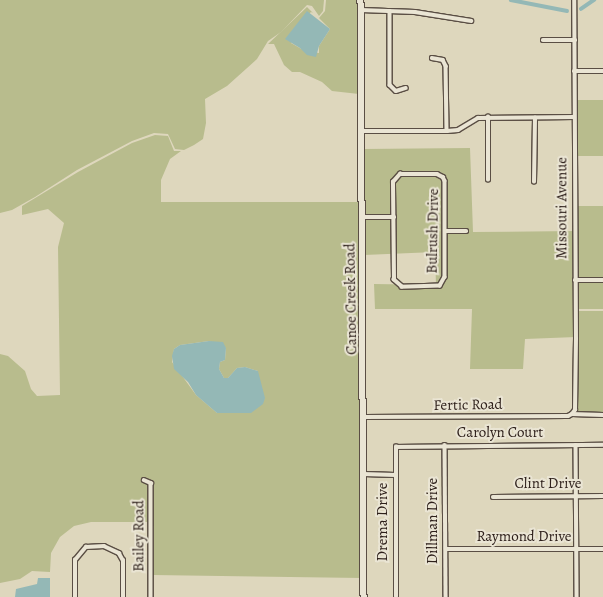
<!DOCTYPE html>
<style>
body{margin:0}
#map{position:relative;width:603px;height:597px;overflow:hidden;background:#ded7bd;font-family:Alegreya,serif}
div>[style]{position:absolute}
[style*='--x']{left:calc(var(--x)*1px);top:calc(var(--y)*1px);width:calc(var(--w)*1px);rotate:calc(var(--a)*1deg)}
.green>*{inset:0;background:#b8bc8d}
.water>*{inset:0;background:#94b8b6}
.canal>*{height:3.5px;margin:-1.75px;padding:0 1.75px;transform-origin:1.75px;border-radius:1.75px;background:#94b8b6}
.roads{filter:drop-shadow(1px 0 #5a4e44) drop-shadow(-1px 0 #5a4e44) drop-shadow(0 1px #5a4e44) drop-shadow(0 -1px #5a4e44)}
.minor>*{height:3.5px;margin:-1.75px;padding:0 1.75px;transform-origin:1.75px;border-radius:1.75px;background:#eae5d4}
.secondary>*{height:5.5px;margin:-2.75px;padding:0 2.75px;transform-origin:2.75px;border-radius:2.75px;background:#eae5d4}
span{translate:-50% -50%;white-space:nowrap;text-align:center;line-height:1.15;-webkit-text-stroke:4px #eae5d4;paint-order:stroke}
.street-label{font-size:15px;color:#2e201b}
</style>
<div id="map">
<div class="green">
<i style="clip-path:polygon(0 0,324px 0,323px 11px,319px 16px,312px 6px,307px 5px,281px 32px,268px 41px,257px 59px,227px 86px,205px 99px,206px 123px,203px 139px,194px 145px,184px 150px,175px 149px,168px 134px,154px 133px,132px 141px,77px 170px,35px 197px,12px 210px,0 213px)"></i>
<i style="clip-path:polygon(326px 0,359px 0,359px 94px,332px 91px,322px 82px,300px 72px,292px 72px,284px 65px,274px 44px,268px 44px,307px 7px,313px 13px,311px 12px,295px 27px,291px 43px,305px 51px,319px 53px,319px 46px,330px 29px,319px 18px,325px 11px)"></i>
<i style="clip-path:polygon(576px 100px,603px 100px,603px 156px,576px 156px)"></i>
<i style="clip-path:polygon(evenodd,155px 135px,168px 136px,174px 151px,181px 151px,170px 159px,161px 180px,161px 202px,360px 202px,362px 578px,153px 575px,154px 526px,150px 526px,150px 522px,91px 522px,74px 526px,60px 537px,51px 553px,50px 572px,32px 571px,20px 579px,0 583px,0 354px,8px 356px,25px 371px,31px 389px,37px 396px,60px 395px,58px 247px,64px 223px,48px 209px,22px 215px,22px 206px,78px 172px,132px 143px,155px 135px,209px 341px,226px 348px,225px 360px,220px 362px,219px 369px,224px 378px,228px 378px,237px 368px,245px 367px,258px 371px,217px 413px,196px 395px,172px 362px,174px 349px,180px 345px,209px 341px)"></i>
<i style="clip-path:polygon(470px 148px,473px 232px,576px 231px,576px 206px,603px 206px,603px 309px,577px 309px,576px 337px,525px 339px,523px 369px,470px 369px,472px 309px,375px 309px,374px 284px,436px 285px,435px 252px,364px 255px,363px 149px)"></i>
<i style="clip-path:polygon(577px 311px,603px 311px,603px 414px,577px 414px)"></i>
</div>
<div class="water">
<i style="clip-path:polygon(307px 11px,330px 29px,319px 46px,316px 57px,307px 55px,300px 48px,285px 39px)"></i>
<i style="clip-path:polygon(209px 341px,223px 342px,226px 348px,225px 360px,220px 362px,219px 369px,224px 378px,228px 378px,237px 368px,245px 367px,258px 371px,265px 398px,263px 404px,251px 413px,217px 413px,196px 395px,188px 382px,174px 369px,172px 356px,174px 349px,180px 345px)"></i>
<i style="clip-path:polygon(38px 578px,50px 578px,50px 597px,15px 597px,16px 589px,37px 584px)"></i>
</div>
<div class="canal">
<i style="--x:511;--y:0;--w:57;--a:11.1"></i>
<i style="--x:581;--y:9;--w:16;--a:-35"></i>
</div>
<div class="roads">
<div class="minor">
<i style="--x:361;--y:10;--w:54;--a:2.1"></i>
<i style="--x:415;--y:12;--w:57;--a:9.1"></i>
<i style="--x:390;--y:11;--w:74;--a:90"></i>
<i style="--x:390;--y:85;--w:8;--a:45"></i>
<i style="--x:396;--y:91;--w:10;--a:-17"></i>
<i style="--x:543;--y:40;--w:32;--a:0"></i>
<i style="--x:432;--y:58;--w:11;--a:10"></i>
<i style="--x:443;--y:60;--w:7;--a:63"></i>
<i style="--x:446;--y:66;--w:65;--a:89.1"></i>
<i style="--x:574;--y:71;--w:29;--a:0"></i>
<i style="--x:361;--y:131;--w:86;--a:0"></i>
<i style="--x:447;--y:131;--w:11;--a:-5"></i>
<i style="--x:458;--y:130;--w:23;--a:-31"></i>
<i style="--x:478;--y:118;--w:96;--a:-0.6"></i>
<i style="--x:400;--y:174;--w:37;--a:0"></i>
<i style="--x:437;--y:174;--w:7;--a:27"></i>
<i style="--x:443;--y:177;--w:4;--a:63"></i>
<i style="--x:445;--y:181;--w:96;--a:90"></i>
<i style="--x:445;--y:277;--w:10;--a:119"></i>
<i style="--x:440;--y:286;--w:38;--a:178"></i>
<i style="--x:402;--y:287;--w:11;--a:-139"></i>
<i style="--x:394;--y:280;--w:98;--a:-90.6"></i>
<i style="--x:393;--y:182;--w:11;--a:-49"></i>
<i style="--x:488;--y:180;--w:63;--a:-90"></i>
<i style="--x:534;--y:182;--w:64;--a:-89.1"></i>
<i style="--x:362;--y:217;--w:32;--a:0"></i>
<i style="--x:445;--y:231;--w:21;--a:0"></i>
<i style="--x:575;--y:280;--w:28;--a:0"></i>
<i style="--x:572;--y:414;--w:5;--a:-53"></i>
<i style="--x:575;--y:410;--w:71;--a:-89.2"></i>
<i style="--x:576;--y:339;--w:339;--a:-90.3"></i>
<i style="--x:572;--y:414;--w:31;--a:2"></i>
<i style="--x:364;--y:417;--w:204;--a:-0.3"></i>
<i style="--x:568;--y:416;--w:4;--a:-27"></i>
<i style="--x:445;--y:445;--w:152;--a:89.6"></i>
<i style="--x:576;--y:445;--w:152;--a:89.6"></i>
<i style="--x:364;--y:474;--w:31;--a:2"></i>
<i style="--x:144;--y:480;--w:8;--a:23"></i>
<i style="--x:151;--y:483;--w:114;--a:90"></i>
<i style="--x:493;--y:497;--w:110;--a:-0.5"></i>
<i style="--x:446;--y:549;--w:157;--a:0"></i>
<i style="--x:75;--y:597;--w:37;--a:-90"></i>
<i style="--x:75;--y:560;--w:17;--a:-50"></i>
<i style="--x:86;--y:547;--w:18;--a:-3"></i>
<i style="--x:104;--y:546;--w:17;--a:25"></i>
<i style="--x:119;--y:553;--w:8;--a:60"></i>
<i style="--x:123;--y:560;--w:37;--a:90"></i>
<i style="--x:396;--y:597;--w:150;--a:-90"></i>
<i style="--x:396;--y:447;--w:207;--a:-0.6"></i>
</div>
<div class="secondary">
<i style="--x:361;--y:0;--w:597;--a:89.71"></i>
</div>
</div>
<div class="street-label">
<span style="left:562px;top:208px;rotate:-90deg">Missouri Avenue</span>
<span style="left:433px;top:231px;rotate:-89deg">Bulrush Drive</span>
<span style="left:351px;top:299px;rotate:-91deg">Canoe Creek Road</span>
<span style="left:468px;top:405px;rotate:-1deg">Fertic Road</span>
<span style="left:500px;top:433px">Carolyn Court</span>
<span style="left:548px;top:484px">Clint Drive</span>
<span style="left:433px;top:521px;rotate:-90deg">Dillman Drive</span>
<span style="left:383px;top:522px;rotate:-90deg">Drema Drive</span>
<span style="left:139px;top:536px;rotate:-90deg">Bailey Road</span>
<span style="left:524px;top:537px">Raymond Drive</span>
</div>
</div>
